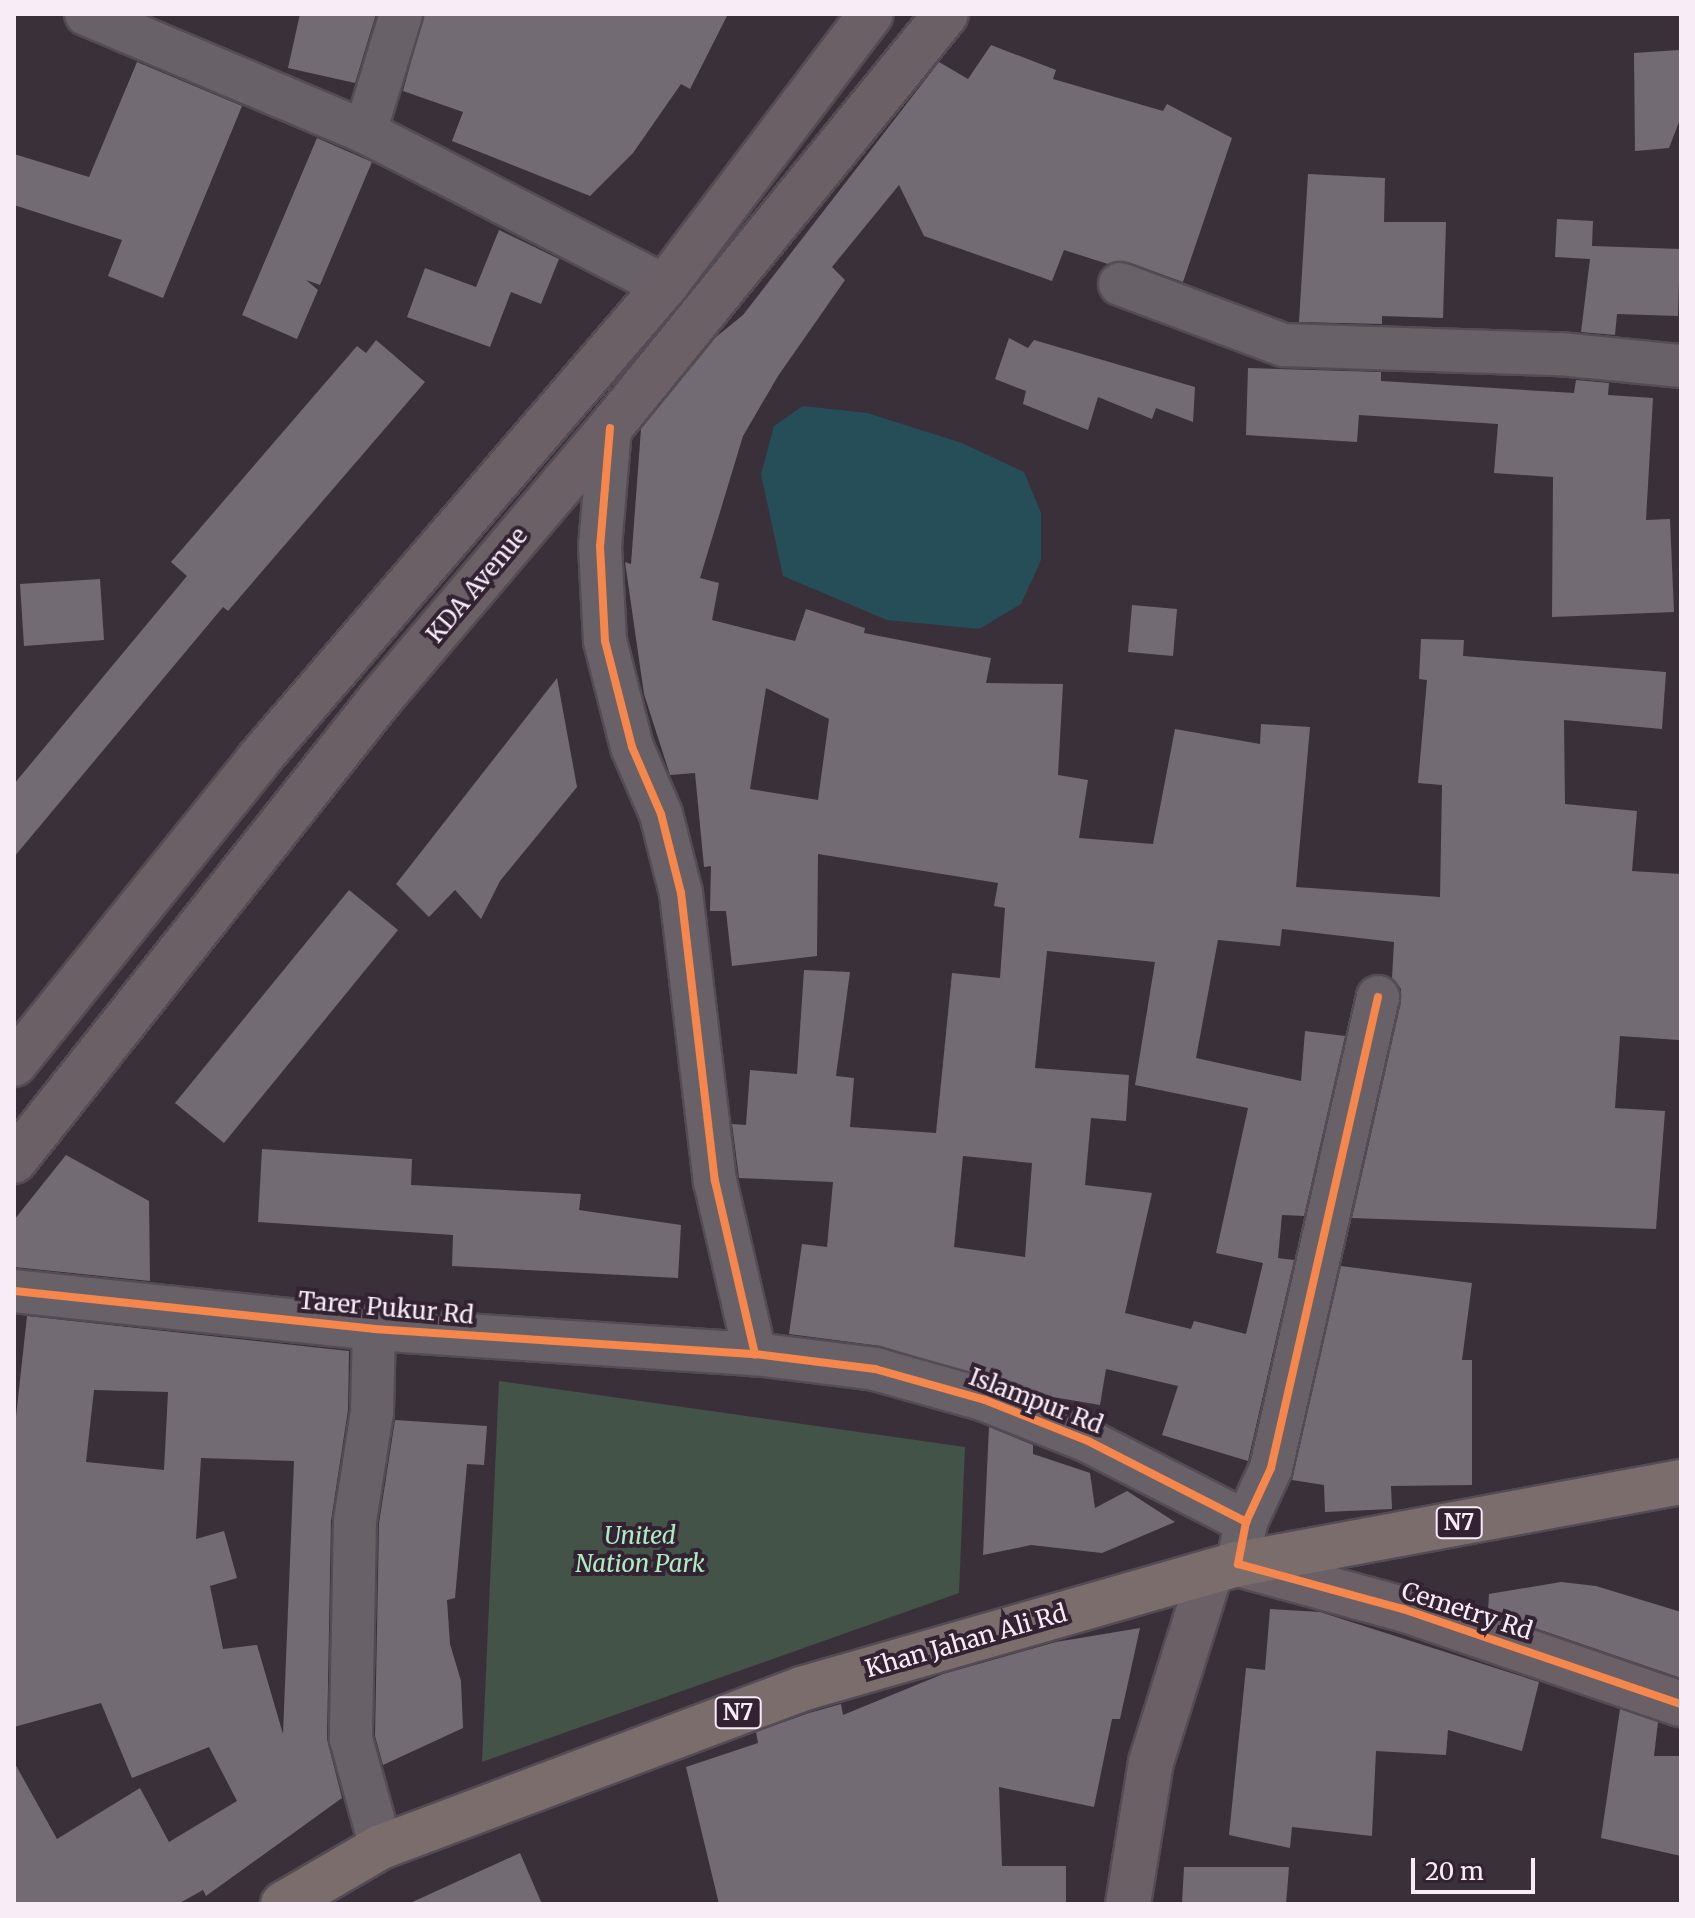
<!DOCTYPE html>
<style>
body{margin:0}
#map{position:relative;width:1695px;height:1918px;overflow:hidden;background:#3a303a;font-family:Merriweather,serif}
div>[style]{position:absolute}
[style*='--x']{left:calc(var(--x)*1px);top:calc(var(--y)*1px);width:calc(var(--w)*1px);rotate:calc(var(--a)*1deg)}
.green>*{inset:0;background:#435348}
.water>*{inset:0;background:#254e58}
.building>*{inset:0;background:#736b73}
.roads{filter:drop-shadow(2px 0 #544c54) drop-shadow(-2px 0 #544c54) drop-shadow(0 2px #544c54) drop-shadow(0 -2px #544c54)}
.street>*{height:42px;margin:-21px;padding:0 21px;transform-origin:21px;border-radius:21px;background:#696168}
.secondary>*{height:44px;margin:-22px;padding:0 22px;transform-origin:22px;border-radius:22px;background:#6a6065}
.highway>*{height:44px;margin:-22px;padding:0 22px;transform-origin:22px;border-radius:22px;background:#7b6d6c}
.cycleway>*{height:8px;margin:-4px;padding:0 4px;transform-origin:4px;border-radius:4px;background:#f5874c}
span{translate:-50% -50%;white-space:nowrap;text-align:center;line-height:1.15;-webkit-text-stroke:8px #332332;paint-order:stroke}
.shield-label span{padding:2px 6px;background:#332332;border:2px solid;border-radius:6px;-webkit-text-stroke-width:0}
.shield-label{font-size:22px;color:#f8ecf7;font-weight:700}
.street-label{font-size:24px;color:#f8ecf7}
.park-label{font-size:24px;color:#afebc2;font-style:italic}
.frame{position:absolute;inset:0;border:16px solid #f8ecf7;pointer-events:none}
.scale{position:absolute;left:1411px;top:1858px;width:124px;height:36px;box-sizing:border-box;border:4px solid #f8ecf7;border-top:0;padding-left:10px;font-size:24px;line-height:28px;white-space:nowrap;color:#f8ecf7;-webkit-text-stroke:6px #332332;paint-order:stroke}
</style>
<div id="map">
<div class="green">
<i style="clip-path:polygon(499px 1381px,965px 1447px,959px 1593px,482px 1762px)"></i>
</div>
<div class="water">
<i style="clip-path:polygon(803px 406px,867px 413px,962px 443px,1024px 472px,1041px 513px,1041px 560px,1021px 604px,979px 629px,887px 620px,783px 576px,761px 474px,774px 426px)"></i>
</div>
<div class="building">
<i style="clip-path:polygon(300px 14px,376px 14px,355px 83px,288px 68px)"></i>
<i style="clip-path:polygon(424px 14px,728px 14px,690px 89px,681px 84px,633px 153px,590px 196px,452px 141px,463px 112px,403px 91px)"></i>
<i style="clip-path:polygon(evenodd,991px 45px,1056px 70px,1053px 79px,1163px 111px,1167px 104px,1232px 138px,1183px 282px,1128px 262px,1108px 264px,1064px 250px,1052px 281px,924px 236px,899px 185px,832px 267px,845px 280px,778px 376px,743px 436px,700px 578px,719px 583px,712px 620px,795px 641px,806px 609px,865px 628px,864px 633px,991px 658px,986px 683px,1063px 684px,1058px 775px,1088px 780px,1079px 838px,1153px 844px,1175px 729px,1260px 744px,1261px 724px,1310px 727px,1296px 887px,1440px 897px,1442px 785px,1418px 783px,1427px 680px,1419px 679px,1421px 639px,1464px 640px,1463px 656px,1666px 672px,1662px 729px,1564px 720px,1565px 804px,1637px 811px,1632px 871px,1681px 874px,1679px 1040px,1620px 1036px,1615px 1108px,1665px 1111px,1656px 1229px,1352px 1218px,1401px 1002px,1401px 989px,1392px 978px,1394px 942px,1282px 929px,1280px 946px,1218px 940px,1196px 1058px,1301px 1081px,1305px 1031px,1345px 1036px,1304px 1216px,1282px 1215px,1278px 1258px,1294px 1260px,1248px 1461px,1162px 1435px,1178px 1386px,1106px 1369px,1100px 1405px,1035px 1394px,881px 1346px,789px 1334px,802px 1244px,827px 1247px,833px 1182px,739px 1178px,732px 1124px,746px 1125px,750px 1070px,797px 1074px,804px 970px,850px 972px,836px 1076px,854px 1078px,850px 1127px,936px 1133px,952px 973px,1000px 978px,1005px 908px,994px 906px,998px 883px,818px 854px,817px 956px,732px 966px,726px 911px,710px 911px,711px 866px,704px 867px,695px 773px,670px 775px,644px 694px,625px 562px,631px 564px,641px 429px,716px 337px,743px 315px,939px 62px,968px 79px,991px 45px,766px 688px,829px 719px,818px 800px,750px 789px,766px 688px,991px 45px,1047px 951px,1155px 962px,1135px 1085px,1248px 1108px,1216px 1253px,1263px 1263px,1246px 1334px,1194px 1321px,1191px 1329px,1125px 1313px,1152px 1193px,1085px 1185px,1091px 1118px,1126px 1121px,1129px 1075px,1035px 1068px,1047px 951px,991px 45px,963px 1156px,1032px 1163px,1025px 1257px,954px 1247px,963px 1156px)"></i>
<i style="clip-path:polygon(1679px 50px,1681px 117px,1669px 148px,1635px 151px,1634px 53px)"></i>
<i style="clip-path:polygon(137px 62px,242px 106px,163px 298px,108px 276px,122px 240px,14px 205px,14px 154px,89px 177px)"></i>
<i style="clip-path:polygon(317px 138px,372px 162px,320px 285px,306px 280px,318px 290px,297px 339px,242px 315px)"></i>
<i style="clip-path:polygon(1308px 174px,1385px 178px,1384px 222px,1446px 222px,1443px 318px,1382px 316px,1382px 324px,1299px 322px)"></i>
<i style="clip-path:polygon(1557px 219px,1593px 221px,1592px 246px,1680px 249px,1678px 316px,1617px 314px,1615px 335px,1581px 332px,1590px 259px,1555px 257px)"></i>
<i style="clip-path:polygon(499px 230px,559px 259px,541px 304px,511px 292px,490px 347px,407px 317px,425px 268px,476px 287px)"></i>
<i style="clip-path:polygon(1009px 338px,1028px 348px,1034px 340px,1195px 387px,1193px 422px,1156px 408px,1152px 419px,1098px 397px,1088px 430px,1023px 404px,1026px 391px,995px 379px)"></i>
<i style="clip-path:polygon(376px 340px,425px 382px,228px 611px,223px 607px,14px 857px,14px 784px,187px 576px,171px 562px,357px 346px,366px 353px)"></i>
<i style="clip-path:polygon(1248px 368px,1381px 372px,1381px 381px,1574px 393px,1576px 380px,1609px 383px,1608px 395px,1653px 398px,1646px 520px,1670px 519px,1674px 612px,1552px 617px,1553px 477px,1494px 473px,1498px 424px,1359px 415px,1357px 442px,1246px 435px)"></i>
<i style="clip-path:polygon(100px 579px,104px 640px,24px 646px,20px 584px)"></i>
<i style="clip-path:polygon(1132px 605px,1177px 609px,1173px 656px,1128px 652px)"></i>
<i style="clip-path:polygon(557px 678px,577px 787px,500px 881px,481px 919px,455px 890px,429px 917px,396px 884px)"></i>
<i style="clip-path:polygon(349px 890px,398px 930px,224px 1143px,175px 1103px)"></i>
<i style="clip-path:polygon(262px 1149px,412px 1159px,411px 1185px,581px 1194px,579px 1210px,681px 1225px,678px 1278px,452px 1266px,453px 1235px,258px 1222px)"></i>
<i style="clip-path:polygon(66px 1155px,149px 1201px,150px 1281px,14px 1267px,14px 1220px)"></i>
<i style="clip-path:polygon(1341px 1266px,1472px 1283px,1462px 1360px,1472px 1360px,1472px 1485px,1391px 1486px,1392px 1509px,1325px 1512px,1324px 1485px,1292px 1480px)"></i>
<i style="clip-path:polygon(evenodd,27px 1316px,349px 1351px,348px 1410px,331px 1521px,327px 1739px,342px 1798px,206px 1896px,203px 1890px,178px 1904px,14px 1904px,14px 1762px,57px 1839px,140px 1788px,169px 1842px,237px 1801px,209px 1747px,132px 1778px,101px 1703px,14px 1727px,14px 1435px,27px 1316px,94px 1390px,168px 1392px,164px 1470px,86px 1462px,94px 1390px,27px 1316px,201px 1458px,294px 1461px,283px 1734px,257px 1645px,223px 1649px,210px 1586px,237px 1578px,224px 1531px,196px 1539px,201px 1458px)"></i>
<i style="clip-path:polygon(395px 1420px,487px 1426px,484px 1465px,467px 1464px,455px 1598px,447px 1600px,450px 1644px,461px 1681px,463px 1728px,383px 1765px,375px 1736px,379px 1523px)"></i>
<i style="clip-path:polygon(989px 1427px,1033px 1445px,1033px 1454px,1090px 1473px,1095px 1508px,1127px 1491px,1175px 1522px,1102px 1553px,1031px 1545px,983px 1555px)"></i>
<i style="clip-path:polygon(1561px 1582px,1596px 1586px,1681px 1612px,1681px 1678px,1488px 1612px,1489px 1594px)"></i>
<i style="clip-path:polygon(1270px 1609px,1320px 1612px,1539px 1682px,1522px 1751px,1448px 1730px,1446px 1755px,1376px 1751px,1372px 1836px,1292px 1827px,1290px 1848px,1229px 1835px,1246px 1668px,1265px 1670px)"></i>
<i style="clip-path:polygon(1140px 1628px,1120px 1719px,1112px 1719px,1094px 1807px,999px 1787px,1002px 1866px,1066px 1866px,1066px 1904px,719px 1904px,686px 1767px,758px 1743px,756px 1732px,809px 1713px,841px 1704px,843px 1715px,943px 1674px,1056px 1642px)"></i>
<i style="clip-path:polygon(1620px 1709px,1658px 1722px,1654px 1756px,1681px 1756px,1681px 1856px,1601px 1838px)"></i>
<i style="clip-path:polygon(520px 1853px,542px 1904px,408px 1904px)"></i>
<i style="clip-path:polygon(1184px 1867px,1289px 1867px,1286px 1904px,1182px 1904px)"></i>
</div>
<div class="roads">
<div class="street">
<i style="--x:86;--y:14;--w:303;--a:22.9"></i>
<i style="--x:365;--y:132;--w:337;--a:27.2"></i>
<i style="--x:365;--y:132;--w:123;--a:-73"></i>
<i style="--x:1120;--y:284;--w:174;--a:20.5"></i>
<i style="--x:1283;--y:345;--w:277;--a:1.9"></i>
<i style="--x:1560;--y:354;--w:122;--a:5.7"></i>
<i style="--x:610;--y:428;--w:118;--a:94.8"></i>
<i style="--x:600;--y:546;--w:95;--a:87"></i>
<i style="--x:605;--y:641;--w:109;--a:75.7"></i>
<i style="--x:632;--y:747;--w:73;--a:66.6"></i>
<i style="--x:661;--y:814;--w:81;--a:75.8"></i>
<i style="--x:681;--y:893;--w:290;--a:83.3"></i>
<i style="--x:715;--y:1181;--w:178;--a:77"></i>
<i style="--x:14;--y:1291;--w:362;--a:6"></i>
<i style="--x:374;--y:1329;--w:382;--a:3.8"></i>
<i style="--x:755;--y:1354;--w:121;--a:7.1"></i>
<i style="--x:875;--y:1369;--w:114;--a:15.7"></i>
<i style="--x:985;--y:1400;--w:111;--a:21.7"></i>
<i style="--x:1088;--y:1441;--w:178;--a:27.1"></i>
<i style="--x:374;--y:1329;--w:83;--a:91.4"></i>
<i style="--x:372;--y:1412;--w:110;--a:98.9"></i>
<i style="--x:355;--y:1521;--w:218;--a:91.1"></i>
<i style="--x:351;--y:1739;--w:112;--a:74.5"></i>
<i style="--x:1240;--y:1551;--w:30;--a:-78"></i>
<i style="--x:1246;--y:1522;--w:60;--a:-65.2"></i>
<i style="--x:1271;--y:1468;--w:483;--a:-77.2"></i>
</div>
<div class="secondary">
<i style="--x:14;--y:1064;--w:390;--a:-51.2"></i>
<i style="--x:258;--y:760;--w:625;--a:-49.35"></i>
<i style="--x:665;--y:286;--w:341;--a:-52.9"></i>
<i style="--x:14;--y:1161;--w:591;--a:-51.6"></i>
<i style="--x:381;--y:698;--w:354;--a:-49.7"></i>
<i style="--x:610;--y:428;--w:533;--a:-50.94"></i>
<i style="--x:1238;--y:1564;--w:171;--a:15.3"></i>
<i style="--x:1403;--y:1609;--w:294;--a:18.9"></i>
<i style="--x:1128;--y:1904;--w:144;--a:-80.8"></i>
<i style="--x:1151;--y:1762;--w:200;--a:-72.6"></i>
</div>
<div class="highway">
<i style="--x:283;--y:1904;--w:113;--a:-30.2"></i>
<i style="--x:381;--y:1847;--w:449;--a:-20.6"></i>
<i style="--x:801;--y:1689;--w:455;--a:-16"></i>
<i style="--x:1238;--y:1564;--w:451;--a:-10.5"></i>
</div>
</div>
<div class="cycleway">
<i style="--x:610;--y:428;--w:118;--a:94.8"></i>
<i style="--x:600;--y:546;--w:95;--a:87"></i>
<i style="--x:605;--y:641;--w:109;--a:75.7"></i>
<i style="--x:632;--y:747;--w:73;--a:66.6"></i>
<i style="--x:661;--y:814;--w:81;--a:75.8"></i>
<i style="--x:681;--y:893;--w:290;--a:83.3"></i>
<i style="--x:715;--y:1181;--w:178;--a:77"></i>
<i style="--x:1378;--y:997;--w:483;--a:102.8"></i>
<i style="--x:1271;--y:1468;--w:60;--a:114.8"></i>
<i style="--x:1246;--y:1522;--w:43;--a:100.8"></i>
<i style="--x:1238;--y:1564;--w:171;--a:15.3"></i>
<i style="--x:1403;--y:1609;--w:294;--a:18.9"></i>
<i style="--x:14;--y:1291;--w:362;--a:6"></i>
<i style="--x:374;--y:1329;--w:382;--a:3.8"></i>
<i style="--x:755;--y:1354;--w:121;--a:7.1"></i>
<i style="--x:875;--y:1369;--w:114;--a:15.7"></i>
<i style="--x:985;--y:1400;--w:111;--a:21.7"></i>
<i style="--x:1088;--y:1441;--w:178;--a:27.1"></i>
</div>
<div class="shield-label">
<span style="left:1459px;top:1523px">N7</span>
<span style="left:738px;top:1713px">N7</span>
</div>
<div class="street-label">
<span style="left:477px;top:585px;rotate:-50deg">KDA Avenue</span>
<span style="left:386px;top:1308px;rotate:5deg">Tarer Pukur Rd</span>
<span style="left:1036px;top:1401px;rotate:21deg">Islampur Rd</span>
<span style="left:1467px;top:1611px;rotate:18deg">Cemetry Rd</span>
<span style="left:966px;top:1641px;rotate:-16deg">Khan Jahan Ali Rd</span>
</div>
<div class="park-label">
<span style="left:640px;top:1550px">United<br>Nation Park</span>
</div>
<div class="frame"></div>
<div class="scale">20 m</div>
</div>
